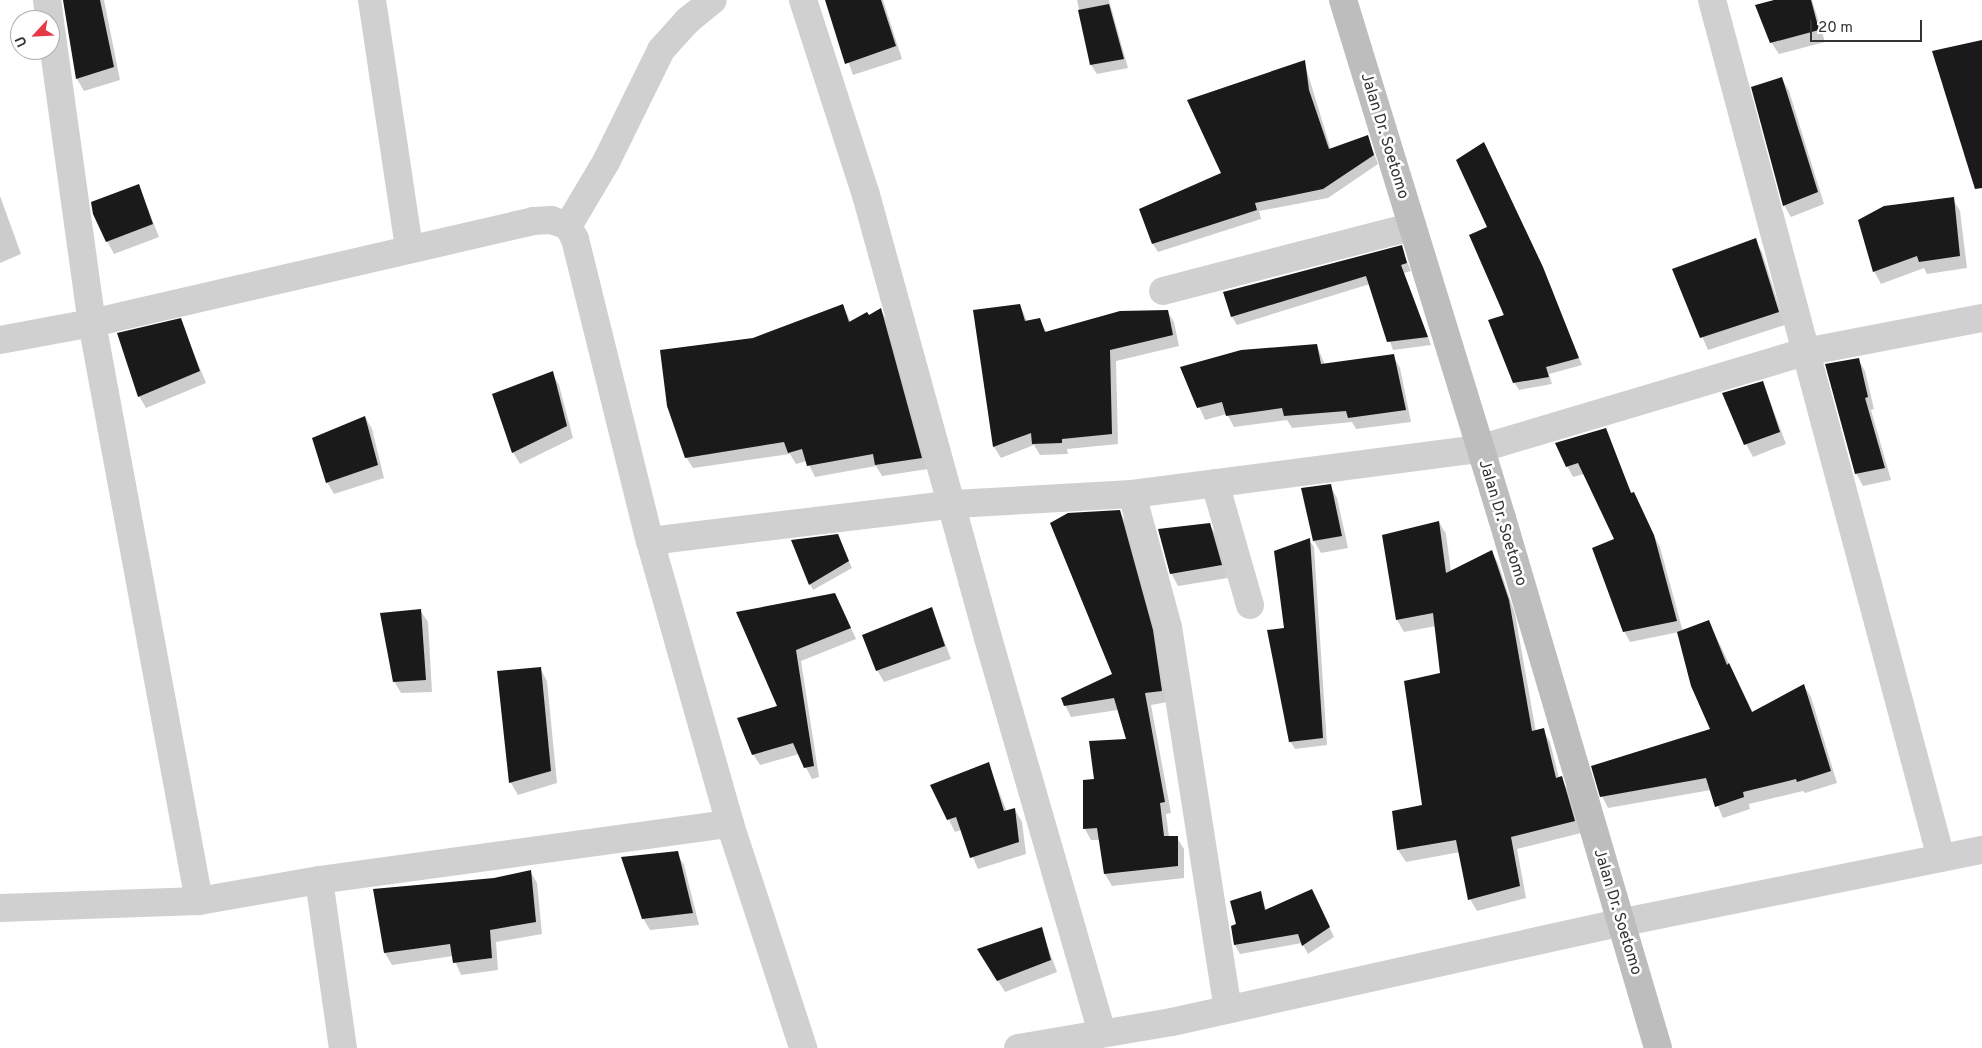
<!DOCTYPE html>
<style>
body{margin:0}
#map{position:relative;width:1982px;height:1048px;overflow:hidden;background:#fff;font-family:Overpass,sans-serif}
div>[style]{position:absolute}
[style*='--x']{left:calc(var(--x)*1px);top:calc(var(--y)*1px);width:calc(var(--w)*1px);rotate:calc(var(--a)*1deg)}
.shadow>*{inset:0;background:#0003}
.building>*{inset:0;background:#1a1a1a}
.street>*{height:28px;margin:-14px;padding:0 14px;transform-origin:14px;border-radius:14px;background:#d0d0d0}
.secondary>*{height:28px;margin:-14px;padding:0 14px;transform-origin:14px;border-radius:14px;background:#bdbdbd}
span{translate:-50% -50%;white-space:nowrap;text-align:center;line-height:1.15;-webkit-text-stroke:5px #fff;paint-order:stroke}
.street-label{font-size:16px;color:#333}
.north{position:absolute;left:10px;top:10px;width:50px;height:50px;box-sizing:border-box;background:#fff;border:1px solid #adadad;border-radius:50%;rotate:245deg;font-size:14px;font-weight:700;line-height:20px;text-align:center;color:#333}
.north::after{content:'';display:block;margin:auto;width:18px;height:22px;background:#e63946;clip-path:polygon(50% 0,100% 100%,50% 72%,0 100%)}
.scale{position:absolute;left:1810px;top:20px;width:112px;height:22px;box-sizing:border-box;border:2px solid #333;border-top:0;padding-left:6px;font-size:15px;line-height:18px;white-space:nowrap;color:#333;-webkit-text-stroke:4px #fff;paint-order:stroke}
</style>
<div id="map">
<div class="shadow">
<i style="clip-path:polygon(64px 0,104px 0,120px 80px,84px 91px,77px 79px)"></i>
<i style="clip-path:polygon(826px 0,883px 0,902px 59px,853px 75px)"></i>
<i style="clip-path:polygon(1077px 0,1109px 0,1128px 68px,1097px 74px,1091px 65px)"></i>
<i style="clip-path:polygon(1780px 0,1812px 0,1825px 42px,1779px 54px,1771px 42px)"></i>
<i style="clip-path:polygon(1304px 61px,1331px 150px,1368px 137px,1378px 164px,1328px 198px,1259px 211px,1261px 219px,1158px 252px,1153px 244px,1223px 174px)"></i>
<i style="clip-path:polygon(1782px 79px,1789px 91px,1824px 204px,1791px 217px,1784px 205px)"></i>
<i style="clip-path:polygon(139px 186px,159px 237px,114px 254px,107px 241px)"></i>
<i style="clip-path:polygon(0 196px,21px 254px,0 263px)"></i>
<i style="clip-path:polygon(1953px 199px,1960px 211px,1967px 268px,1927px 274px,1924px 268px,1881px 284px,1874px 271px)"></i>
<i style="clip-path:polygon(1488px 227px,1530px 240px,1582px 365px,1549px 374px,1552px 384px,1519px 390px,1514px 382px)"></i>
<i style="clip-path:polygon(1755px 240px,1762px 252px,1785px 325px,1708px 350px,1673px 270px)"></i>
<i style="clip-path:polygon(1401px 247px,1411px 271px,1404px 273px,1431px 345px,1393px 350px,1370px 284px,1237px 325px,1232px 317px,1225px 292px)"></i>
<i style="clip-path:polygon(843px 305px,851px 323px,881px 310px,887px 321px,928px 469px,882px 476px,876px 466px,815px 477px,807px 461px,796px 464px,790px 454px,693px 468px,686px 457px,753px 339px)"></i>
<i style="clip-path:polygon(1020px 305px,1027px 321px,1039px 319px,1047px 333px,1167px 311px,1174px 322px,1179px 346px,1116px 361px,1118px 444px,1067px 449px,1068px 454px,1040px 455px,1034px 445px,1001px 458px,994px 447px,974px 311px)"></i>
<i style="clip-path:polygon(180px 320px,206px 383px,146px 408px,139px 396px)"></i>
<i style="clip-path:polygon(1317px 346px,1325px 365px,1393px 356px,1400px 368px,1411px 422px,1356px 429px,1352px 422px,1292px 428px,1287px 420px,1234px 427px,1227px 414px,1205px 420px,1182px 368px)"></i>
<i style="clip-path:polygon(1858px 359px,1865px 371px,1874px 409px,1871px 410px,1891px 480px,1863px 486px,1856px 473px)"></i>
<i style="clip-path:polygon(552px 373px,559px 385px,573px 438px,520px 464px,513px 452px)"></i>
<i style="clip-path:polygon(1763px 382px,1786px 444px,1753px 457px,1746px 444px)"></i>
<i style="clip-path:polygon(365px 417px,372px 429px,384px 478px,334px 494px,327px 482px)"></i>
<i style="clip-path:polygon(1605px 429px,1632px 494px,1660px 547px,1683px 632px,1709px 622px,1753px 713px,1804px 686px,1811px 697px,1837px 783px,1805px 793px,1803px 791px,1749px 804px,1750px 809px,1723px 818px,1711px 790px,1608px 808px,1602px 796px,1712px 730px,1679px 632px,1630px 642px,1624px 631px,1615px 540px,1584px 474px,1573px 477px,1567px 466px)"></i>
<i style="clip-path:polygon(1330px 485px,1337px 498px,1348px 548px,1321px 553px,1314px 541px)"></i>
<i style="clip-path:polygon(1120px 512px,1126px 523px,1159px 643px,1168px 702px,1151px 705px,1171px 813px,1166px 814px,1169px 837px,1177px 838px,1184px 849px,1184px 878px,1112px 886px,1105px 874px,1100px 840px,1091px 840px,1085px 829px,1095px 780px,1128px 740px,1118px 710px,1071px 717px,1065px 705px,1113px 675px)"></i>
<i style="clip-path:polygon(1439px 522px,1446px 534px,1451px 572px,1491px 551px,1498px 563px,1515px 614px,1536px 732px,1543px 730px,1550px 742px,1559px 778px,1568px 789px,1581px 833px,1517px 849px,1526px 898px,1477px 911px,1470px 899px,1460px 852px,1406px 862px,1398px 850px,1423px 806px,1442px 674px,1436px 626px,1404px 632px,1397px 620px)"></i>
<i style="clip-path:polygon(1210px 525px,1217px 537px,1228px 578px,1178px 586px,1171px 573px)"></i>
<i style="clip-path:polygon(1309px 540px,1314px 547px,1327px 745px,1295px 749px,1290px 741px,1286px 629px)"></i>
<i style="clip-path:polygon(840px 541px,852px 568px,813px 590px,810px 584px)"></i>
<i style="clip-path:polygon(841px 606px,856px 639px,801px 661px,819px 777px,812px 779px,799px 754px,760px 765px,753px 754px,779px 707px,737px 613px)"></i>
<i style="clip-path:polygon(932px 608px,951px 659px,884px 682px,877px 670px)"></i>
<i style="clip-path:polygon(420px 610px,428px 622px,432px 692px,401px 693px,394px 681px)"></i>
<i style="clip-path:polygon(540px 668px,547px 681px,557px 783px,518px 795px,511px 783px,498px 672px)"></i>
<i style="clip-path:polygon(988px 763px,1007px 812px,1015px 810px,1022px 822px,1026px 854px,978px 869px,961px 830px,955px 832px,932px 786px)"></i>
<i style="clip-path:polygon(677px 853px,684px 865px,699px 925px,650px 930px,643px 918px)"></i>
<i style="clip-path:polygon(530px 871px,537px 883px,542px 934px,496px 942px,498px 970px,461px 975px,453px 956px,392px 965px,385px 953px,374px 890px,494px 879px)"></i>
<i style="clip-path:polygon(1260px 893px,1267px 911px,1316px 899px,1334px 937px,1308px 954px,1302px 943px,1240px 954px,1235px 945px,1237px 925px)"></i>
<i style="clip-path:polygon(1041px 928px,1057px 972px,1005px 992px,986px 961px)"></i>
</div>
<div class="building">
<i style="clip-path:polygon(63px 0,100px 0,114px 67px,76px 79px)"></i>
<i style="clip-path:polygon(825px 0,881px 0,896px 46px,845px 64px)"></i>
<i style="clip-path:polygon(1774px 0,1811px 0,1819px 30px,1770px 43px,1755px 5px)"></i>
<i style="clip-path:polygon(1109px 4px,1124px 59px,1090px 65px,1078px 10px)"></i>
<i style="clip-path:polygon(1982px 40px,1982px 188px,1975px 189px,1932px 51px)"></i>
<i style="clip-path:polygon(1305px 60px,1309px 90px,1329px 149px,1368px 135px,1374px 155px,1323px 189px,1255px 203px,1257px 210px,1152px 244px,1139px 209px,1221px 173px,1187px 100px)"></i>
<i style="clip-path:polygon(1782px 77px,1818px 192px,1783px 206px,1751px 87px)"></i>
<i style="clip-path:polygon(1484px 142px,1543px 267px,1579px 358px,1546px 367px,1549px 377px,1513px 383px,1488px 320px,1504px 315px,1469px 235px,1487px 227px,1456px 160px)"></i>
<i style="clip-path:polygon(139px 184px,153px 224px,106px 242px,93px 214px,91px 202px)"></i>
<i style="clip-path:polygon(1954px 197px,1960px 256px,1919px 262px,1917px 256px,1873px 272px,1858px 220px,1884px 206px)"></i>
<i style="clip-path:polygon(1756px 238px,1779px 312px,1700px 338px,1672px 269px)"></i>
<i style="clip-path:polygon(1402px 245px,1407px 263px,1401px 265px,1428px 337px,1387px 342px,1366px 276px,1231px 317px,1223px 292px)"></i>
<i style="clip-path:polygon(843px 304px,849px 322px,867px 312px,869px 315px,881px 308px,922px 458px,875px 465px,873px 454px,807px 466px,802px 449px,788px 453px,784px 442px,685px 458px,667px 406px,660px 350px,753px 338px)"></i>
<i style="clip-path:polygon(1020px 304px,1025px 321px,1040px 318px,1045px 332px,1120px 311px,1168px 310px,1173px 335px,1110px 350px,1112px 434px,1062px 439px,1062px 443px,1032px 444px,1031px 433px,993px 447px,973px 310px)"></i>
<i style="clip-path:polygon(181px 318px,200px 371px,138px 397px,117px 333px)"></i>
<i style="clip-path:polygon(1317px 344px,1321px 364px,1394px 354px,1406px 410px,1348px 418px,1346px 411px,1284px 416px,1282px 408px,1226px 416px,1222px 402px,1197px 408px,1180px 367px,1241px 350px)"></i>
<i style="clip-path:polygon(1859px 358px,1868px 397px,1865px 398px,1885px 468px,1855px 474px,1825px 364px)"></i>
<i style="clip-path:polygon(553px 371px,567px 426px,512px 453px,492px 394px)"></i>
<i style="clip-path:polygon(1763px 381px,1780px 432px,1744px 445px,1722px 393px)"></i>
<i style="clip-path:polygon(365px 416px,378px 465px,326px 483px,312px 438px)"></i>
<i style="clip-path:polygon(1606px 428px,1631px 493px,1634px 492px,1654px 535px,1677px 621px,1623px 632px,1592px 548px,1614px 539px,1578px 463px,1566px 467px,1555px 443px)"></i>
<i style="clip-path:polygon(1331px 484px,1342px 536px,1313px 541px,1301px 488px)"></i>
<i style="clip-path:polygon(1120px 510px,1153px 630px,1162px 691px,1145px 693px,1165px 802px,1160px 803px,1164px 836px,1178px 836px,1178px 866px,1104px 874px,1097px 828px,1083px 829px,1083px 780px,1094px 779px,1089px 741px,1126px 739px,1114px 698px,1064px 706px,1061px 698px,1112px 674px,1050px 523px,1068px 513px)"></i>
<i style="clip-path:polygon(1439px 521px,1446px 573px,1492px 550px,1509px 600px,1532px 731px,1544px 728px,1556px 778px,1562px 776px,1575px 821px,1511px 837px,1520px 886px,1468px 900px,1456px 840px,1397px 850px,1392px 811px,1422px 805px,1404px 681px,1440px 673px,1433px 613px,1396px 620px,1382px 535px)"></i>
<i style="clip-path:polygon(1210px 523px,1222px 565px,1170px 574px,1158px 529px)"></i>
<i style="clip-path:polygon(838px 534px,849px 561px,809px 585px,791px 540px)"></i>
<i style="clip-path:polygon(1310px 538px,1323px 738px,1289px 742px,1267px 630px,1284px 628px,1274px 551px)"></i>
<i style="clip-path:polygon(835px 593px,851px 628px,796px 650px,814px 766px,804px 768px,793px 743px,752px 755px,737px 718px,777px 706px,736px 612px)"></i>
<i style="clip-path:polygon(932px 607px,945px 646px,876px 671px,862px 635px)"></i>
<i style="clip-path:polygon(421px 609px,426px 680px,393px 682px,380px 613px)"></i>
<i style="clip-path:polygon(1709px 620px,1727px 665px,1729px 663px,1752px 712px,1804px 684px,1831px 771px,1797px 782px,1796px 779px,1743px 792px,1744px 797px,1715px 807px,1706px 778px,1600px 797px,1591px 766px,1710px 729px,1691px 686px,1677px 632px)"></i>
<i style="clip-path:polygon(541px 667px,551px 771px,509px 783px,497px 671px)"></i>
<i style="clip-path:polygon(989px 762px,1004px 811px,1015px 808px,1019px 842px,970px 858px,956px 817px,947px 820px,930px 785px)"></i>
<i style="clip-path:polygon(678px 851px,693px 913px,642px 919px,621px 857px)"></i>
<i style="clip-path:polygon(531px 870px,536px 922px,490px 930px,492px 958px,453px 963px,450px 944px,384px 953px,373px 889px,494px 878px)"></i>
<i style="clip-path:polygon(1312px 889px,1330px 927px,1302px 946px,1298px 934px,1234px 945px,1231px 926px,1236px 924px,1230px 901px,1261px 891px,1265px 910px)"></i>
<i style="clip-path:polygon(1042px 927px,1051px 960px,997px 981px,977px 949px)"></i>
</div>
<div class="street">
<i style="--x:47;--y:0;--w:326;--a:82.1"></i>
<i style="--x:92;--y:323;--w:588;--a:79.51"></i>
<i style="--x:372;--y:0;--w:251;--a:81.5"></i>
<i style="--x:803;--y:0;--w:205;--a:72.1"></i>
<i style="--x:866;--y:195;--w:459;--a:74.6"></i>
<i style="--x:988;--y:638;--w:411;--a:73.9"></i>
<i style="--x:1712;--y:0;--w:888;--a:75.06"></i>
<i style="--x:568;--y:226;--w:74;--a:-59.3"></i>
<i style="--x:606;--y:162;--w:125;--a:-63.8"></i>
<i style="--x:661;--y:50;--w:39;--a:-48"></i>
<i style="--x:687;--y:21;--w:33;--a:-39"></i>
<i style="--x:1163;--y:291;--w:256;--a:-14.5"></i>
<i style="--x:0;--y:340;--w:94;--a:-10.5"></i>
<i style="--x:92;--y:323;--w:453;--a:-13"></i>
<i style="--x:533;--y:221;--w:18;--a:-3"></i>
<i style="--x:551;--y:220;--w:18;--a:19"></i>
<i style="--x:568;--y:226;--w:15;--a:62"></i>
<i style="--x:575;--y:239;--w:311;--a:76.1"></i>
<i style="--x:650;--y:541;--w:294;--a:74.2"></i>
<i style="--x:730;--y:824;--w:236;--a:71.9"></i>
<i style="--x:1215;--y:483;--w:127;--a:74"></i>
<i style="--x:1132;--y:494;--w:138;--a:74.9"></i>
<i style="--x:1168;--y:627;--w:387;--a:81.1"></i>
<i style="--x:650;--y:541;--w:306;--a:-6.9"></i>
<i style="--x:954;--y:504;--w:178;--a:-3.2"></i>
<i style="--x:1132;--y:494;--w:350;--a:-7.4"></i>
<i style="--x:1479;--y:449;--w:340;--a:-16.6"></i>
<i style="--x:1805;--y:352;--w:180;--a:-10.9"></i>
<i style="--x:319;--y:880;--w:170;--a:81.9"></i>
<i style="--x:0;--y:908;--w:199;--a:-2"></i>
<i style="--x:199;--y:901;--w:122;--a:-9.9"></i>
<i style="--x:319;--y:880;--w:415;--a:-7.8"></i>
<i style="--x:1018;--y:1048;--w:156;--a:-9.6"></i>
<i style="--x:1172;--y:1022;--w:458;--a:-12.5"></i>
<i style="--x:1619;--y:923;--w:370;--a:-11.4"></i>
</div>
<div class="secondary">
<i style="--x:1343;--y:0;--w:542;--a:72.94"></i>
<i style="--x:1502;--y:518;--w:552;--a:73.6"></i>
</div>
<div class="street-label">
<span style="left:1384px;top:136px;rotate:73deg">Jalan Dr. Soetomo</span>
<span style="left:1502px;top:523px;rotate:73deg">Jalan Dr. Soetomo</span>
<span style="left:1617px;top:912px;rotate:73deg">Jalan Dr. Soetomo</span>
</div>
<div class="north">U</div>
<div class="scale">20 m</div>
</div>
